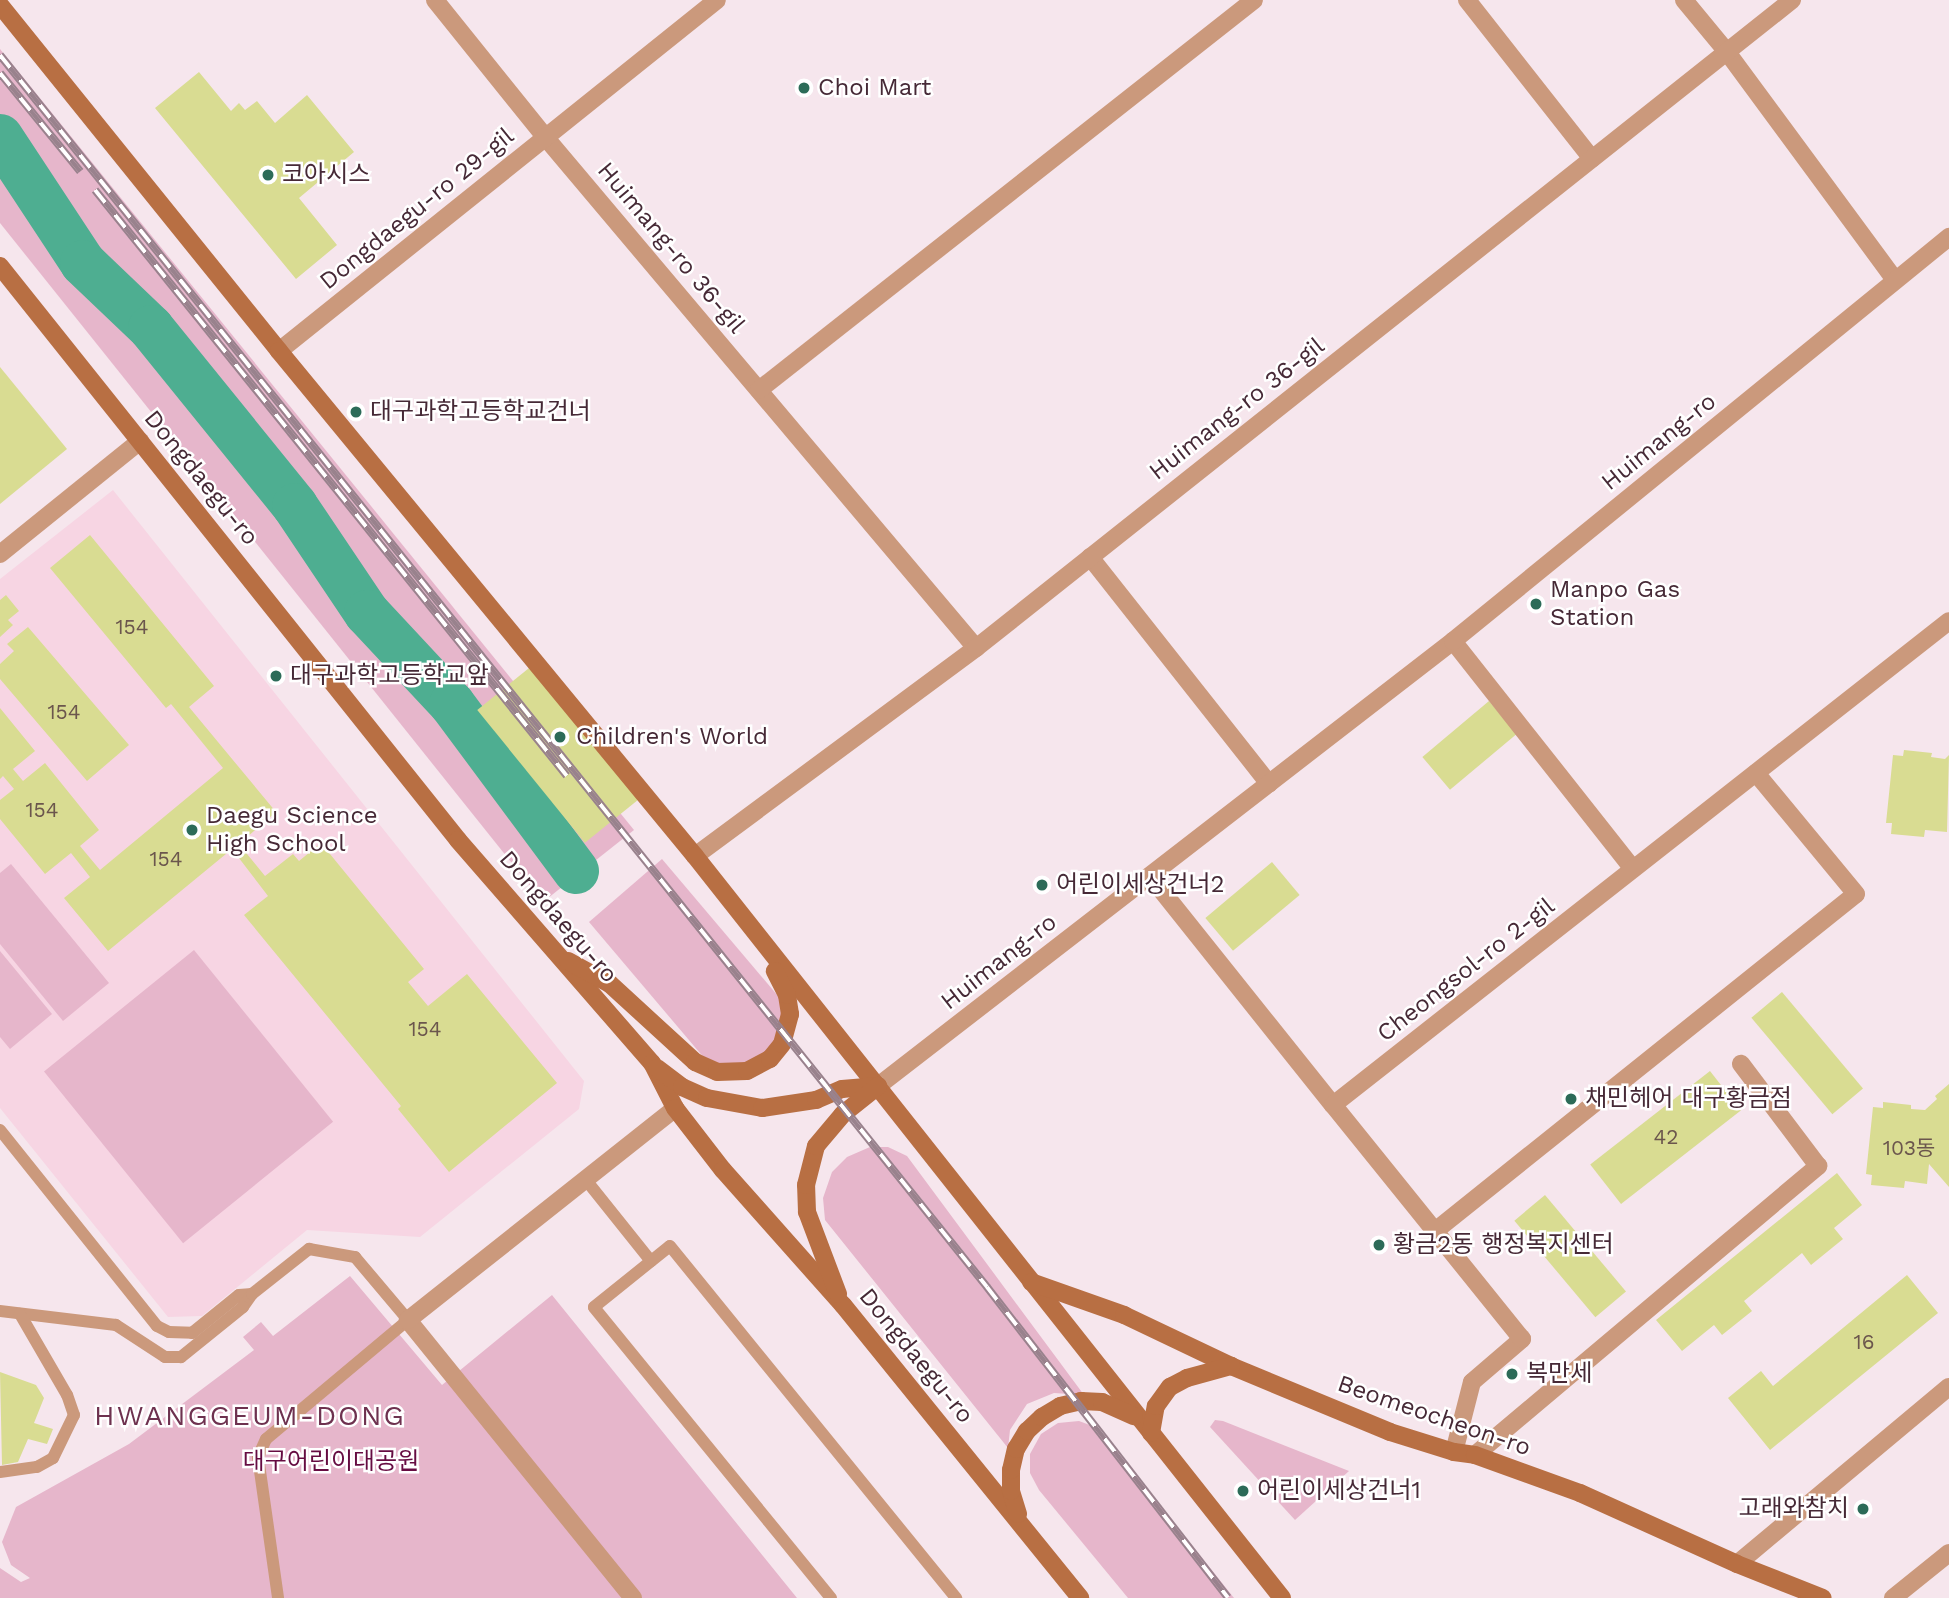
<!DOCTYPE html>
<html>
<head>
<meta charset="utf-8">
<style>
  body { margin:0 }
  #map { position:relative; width:1949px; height:1598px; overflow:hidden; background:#f6e6ed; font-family:"Work Sans","Noto Sans KR",sans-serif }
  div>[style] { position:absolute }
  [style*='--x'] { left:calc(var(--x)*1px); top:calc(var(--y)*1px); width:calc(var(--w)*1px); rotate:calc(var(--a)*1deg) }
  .built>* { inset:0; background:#f7d5e3 }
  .green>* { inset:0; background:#e6b6cb; transform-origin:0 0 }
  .river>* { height:46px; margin:-23px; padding:0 23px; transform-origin:23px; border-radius:23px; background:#4eae91 }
  .building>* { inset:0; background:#d9dc92; transform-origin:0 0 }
  .service>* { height:12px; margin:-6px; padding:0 6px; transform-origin:6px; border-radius:6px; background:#cb997c }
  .minor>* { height:18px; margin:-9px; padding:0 9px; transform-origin:9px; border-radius:9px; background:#cb997c }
  .tertiary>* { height:18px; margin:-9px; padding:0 9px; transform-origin:9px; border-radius:9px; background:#cb997c }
  .secondary>* { height:18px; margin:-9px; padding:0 9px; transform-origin:9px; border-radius:9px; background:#b86f43 }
  .rail>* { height:8px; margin-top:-4px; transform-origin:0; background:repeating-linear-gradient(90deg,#fff 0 16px,#99828d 0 32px); box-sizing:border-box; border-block:2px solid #99828d }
  .dots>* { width:19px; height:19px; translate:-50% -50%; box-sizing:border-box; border:4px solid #fff; border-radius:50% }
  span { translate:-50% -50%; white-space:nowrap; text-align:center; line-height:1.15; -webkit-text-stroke:5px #fff; paint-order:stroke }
  .number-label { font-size:21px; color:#6b564d }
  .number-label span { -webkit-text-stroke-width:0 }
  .poi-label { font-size:24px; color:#462936 }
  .left { translate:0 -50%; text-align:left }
  .right { translate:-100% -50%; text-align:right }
  .street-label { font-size:24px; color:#462936 }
  .park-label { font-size:24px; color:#660c42 }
  .quarter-label { font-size:28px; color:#6e314f; letter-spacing:2px }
</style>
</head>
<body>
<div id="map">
  <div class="built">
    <i style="clip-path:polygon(113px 490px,584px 1081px,579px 1109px,420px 1237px,307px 1230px,202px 1316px,168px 1317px,0 1108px,0 579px)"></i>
  </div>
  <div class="green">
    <i style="clip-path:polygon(0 49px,634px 830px,543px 902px,0 223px)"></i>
    <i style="clip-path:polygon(662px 859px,778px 996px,782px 1009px,779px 1034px,765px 1055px,742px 1066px,717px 1064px,705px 1059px,589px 922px)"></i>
    <i style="clip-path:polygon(11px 864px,109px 983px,63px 1021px,0 944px,0 873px)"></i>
    <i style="left:194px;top:950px;width:221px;height:193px;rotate:51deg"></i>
    <i style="clip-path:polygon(0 951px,52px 1014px,10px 1049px,0 1037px)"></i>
    <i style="clip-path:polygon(870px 1147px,888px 1147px,907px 1156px,1084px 1395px,1054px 1393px,1027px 1404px,1010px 1430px,1008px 1448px,825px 1220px,823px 1198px,832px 1172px,847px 1157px)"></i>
    <i style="clip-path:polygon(350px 1276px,442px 1385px,552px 1295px,797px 1598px,0 1598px,0 1568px,21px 1582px,30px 1578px,11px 1565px,2px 1542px,16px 1507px,129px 1444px,254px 1350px,243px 1337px,261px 1322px,273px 1336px)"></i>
    <i style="clip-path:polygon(1215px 1420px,1223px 1421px,1349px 1471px,1295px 1520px,1210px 1427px)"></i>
    <i style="clip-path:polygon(1079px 1421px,1095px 1427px,1103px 1434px,1234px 1598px,1128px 1598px,1039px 1490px,1030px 1473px,1030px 1454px,1041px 1434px,1058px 1423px)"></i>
  </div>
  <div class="river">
    <i style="--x:0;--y:137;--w:151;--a:56.6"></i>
    <i style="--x:83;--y:263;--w:94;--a:43.7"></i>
    <i style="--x:151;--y:328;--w:229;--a:51"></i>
    <i style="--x:295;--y:506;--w:129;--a:56.1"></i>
    <i style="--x:367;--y:613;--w:125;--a:47"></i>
    <i style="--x:452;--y:704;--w:208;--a:53.4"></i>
  </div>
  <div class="building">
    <i style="clip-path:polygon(199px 72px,231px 111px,239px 103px,245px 110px,257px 101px,275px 123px,307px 95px,354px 152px,299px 198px,337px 245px,296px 279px,155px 108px)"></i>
    <i style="clip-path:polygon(0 367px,67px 449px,0 504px)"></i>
    <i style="clip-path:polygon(90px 535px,214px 686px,189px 707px,276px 812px,239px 844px,265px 876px,293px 854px,299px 861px,321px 843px,424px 969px,408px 982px,428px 1006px,467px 974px,557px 1083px,449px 1172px,398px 1109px,401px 1106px,244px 915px,268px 896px,232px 849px,108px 951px,64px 898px,90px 877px,71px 853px,45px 874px,0 819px,0 800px,14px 789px,3px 776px,0 779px,0 708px,35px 751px,13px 769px,23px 781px,45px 763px,99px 830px,80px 846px,100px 870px,223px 768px,171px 704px,166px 708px,50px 568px)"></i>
    <i style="clip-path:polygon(6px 595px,19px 611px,8px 620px,13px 625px,0 637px,0 600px)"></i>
    <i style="clip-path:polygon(28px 627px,129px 745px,87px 781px,0 679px,0 664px,14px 651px,7px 644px)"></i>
    <i style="left:534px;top:664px;width:171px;height:73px;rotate:51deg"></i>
    <i style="left:1489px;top:701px;width:43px;height:87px;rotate:50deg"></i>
    <i style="clip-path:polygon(1904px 750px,1932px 753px,1931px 757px,1945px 759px,1949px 755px,1947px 832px,1925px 830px,1924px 837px,1891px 834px,1892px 823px,1886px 823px,1893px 755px,1903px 756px)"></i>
    <i style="left:1272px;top:862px;width:43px;height:87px;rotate:50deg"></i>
    <i style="left:1782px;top:992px;width:126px;height:40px;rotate:50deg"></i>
    <i style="left:1710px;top:1071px;width:50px;height:152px;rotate:52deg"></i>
    <i style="clip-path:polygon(1949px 1084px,1949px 1187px,1929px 1164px,1927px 1184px,1905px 1181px,1904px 1188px,1871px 1185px,1872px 1175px,1866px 1174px,1873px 1107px,1883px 1108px,1883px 1102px,1911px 1105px,1911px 1109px,1925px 1110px,1937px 1099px,1935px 1096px)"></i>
    <i style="clip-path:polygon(1837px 1173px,1862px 1205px,1834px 1228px,1843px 1239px,1811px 1265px,1802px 1253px,1744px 1301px,1752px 1311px,1722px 1335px,1714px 1325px,1682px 1351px,1656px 1320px)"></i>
    <i style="left:1545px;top:1195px;width:126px;height:40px;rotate:50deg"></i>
    <i style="clip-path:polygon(1907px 1275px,1938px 1313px,1770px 1450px,1728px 1398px,1761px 1371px,1773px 1386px)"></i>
    <i style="clip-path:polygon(0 1372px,36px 1385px,44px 1398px,34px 1423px,53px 1429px,47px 1444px,28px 1439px,18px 1462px,2px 1465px)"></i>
  </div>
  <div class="service">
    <i style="--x:0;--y:1130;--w:251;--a:51.3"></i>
    <i style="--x:157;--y:1326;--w:13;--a:27"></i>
    <i style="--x:169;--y:1332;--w:23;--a:2"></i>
    <i style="--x:192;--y:1333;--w:60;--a:-39"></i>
    <i style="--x:239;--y:1295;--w:13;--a:-4"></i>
    <i style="--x:252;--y:1294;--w:16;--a:125"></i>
    <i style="--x:243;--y:1307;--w:80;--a:141.1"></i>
    <i style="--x:181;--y:1357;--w:16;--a:180"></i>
    <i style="--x:165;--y:1357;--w:59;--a:-146.9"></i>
    <i style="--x:116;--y:1325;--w:117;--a:-173.1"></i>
    <i style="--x:586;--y:1180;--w:104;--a:51.3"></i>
    <i style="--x:252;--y:1294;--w:73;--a:-38.3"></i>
    <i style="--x:309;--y:1249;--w:47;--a:9.9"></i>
    <i style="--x:355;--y:1257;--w:82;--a:49.9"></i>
    <i style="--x:408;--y:1320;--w:185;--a:140"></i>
    <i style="--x:266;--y:1439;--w:20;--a:114"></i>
    <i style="--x:258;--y:1457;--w:142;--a:81.9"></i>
    <i style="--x:0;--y:1472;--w:37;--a:-8"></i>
    <i style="--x:37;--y:1467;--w:18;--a:-29"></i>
    <i style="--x:53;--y:1458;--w:48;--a:-64"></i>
    <i style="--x:74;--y:1415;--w:21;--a:-109"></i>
    <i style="--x:67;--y:1395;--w:94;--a:-120.1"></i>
    <i style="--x:831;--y:1598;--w:375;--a:-129.2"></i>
    <i style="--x:594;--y:1307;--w:97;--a:-38.8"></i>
    <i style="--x:670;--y:1246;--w:454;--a:50.9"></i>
  </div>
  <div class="minor">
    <i style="--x:435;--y:0;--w:177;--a:51.2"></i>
    <i style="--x:546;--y:138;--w:667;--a:49.86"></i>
    <i style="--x:1467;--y:0;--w:202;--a:51.8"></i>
    <i style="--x:1684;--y:0;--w:67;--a:50.4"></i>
    <i style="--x:1727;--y:52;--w:283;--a:53.6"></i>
    <i style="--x:759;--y:390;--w:630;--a:-38.23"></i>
    <i style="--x:0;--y:554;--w:180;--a:-38.9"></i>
    <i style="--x:1090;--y:557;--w:289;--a:51.7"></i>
    <i style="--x:1453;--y:641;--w:290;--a:51.7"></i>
    <i style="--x:695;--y:856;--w:350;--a:-36.5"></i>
    <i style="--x:976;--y:648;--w:1042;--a:-38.45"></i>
    <i style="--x:1150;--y:876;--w:293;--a:51.4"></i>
    <i style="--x:1435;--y:1231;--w:539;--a:-38.68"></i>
    <i style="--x:1856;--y:894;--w:157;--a:-129.6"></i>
    <i style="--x:1454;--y:1452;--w:72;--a:-75.6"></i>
    <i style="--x:1472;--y:1382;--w:66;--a:-40.7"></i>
    <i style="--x:1522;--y:1339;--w:301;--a:-128.9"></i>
    <i style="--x:1333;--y:1105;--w:783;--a:-38.16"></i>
    <i style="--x:1475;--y:1455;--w:449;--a:-40.1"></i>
    <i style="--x:1818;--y:1166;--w:128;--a:-127"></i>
    <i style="--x:1737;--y:1564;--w:276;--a:-39.9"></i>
    <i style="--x:633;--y:1598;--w:358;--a:-129"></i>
    <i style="--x:408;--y:1320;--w:341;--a:-38.4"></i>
    <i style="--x:1893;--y:1598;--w:72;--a:-38.8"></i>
  </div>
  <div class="tertiary">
    <i style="--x:279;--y:351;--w:561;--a:-38.71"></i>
    <i style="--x:878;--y:1086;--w:727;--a:-37.74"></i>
    <i style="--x:1453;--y:641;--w:640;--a:-39.16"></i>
  </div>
  <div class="secondary">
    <i style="--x:0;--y:5;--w:444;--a:51.1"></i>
    <i style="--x:279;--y:351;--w:654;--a:50.52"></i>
    <i style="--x:695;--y:856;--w:946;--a:51.65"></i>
    <i style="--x:0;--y:266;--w:734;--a:51.41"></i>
    <i style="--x:458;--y:840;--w:296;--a:49"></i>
    <i style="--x:652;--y:1063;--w:51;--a:62.9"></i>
    <i style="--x:675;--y:1108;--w:78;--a:52.3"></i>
    <i style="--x:723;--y:1170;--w:181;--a:48.4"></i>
    <i style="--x:843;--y:1305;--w:377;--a:51"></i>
    <i style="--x:568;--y:961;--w:48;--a:28.7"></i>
    <i style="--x:610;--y:984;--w:115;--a:42.5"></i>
    <i style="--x:695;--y:1062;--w:24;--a:24"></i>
    <i style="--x:717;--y:1072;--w:30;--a:-2"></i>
    <i style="--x:747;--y:1071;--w:26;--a:-28"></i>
    <i style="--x:770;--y:1059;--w:19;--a:-51"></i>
    <i style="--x:782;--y:1044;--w:31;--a:-75"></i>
    <i style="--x:790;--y:1014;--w:19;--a:-99"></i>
    <i style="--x:787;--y:995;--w:27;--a:-117"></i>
    <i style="--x:657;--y:1068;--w:31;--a:37"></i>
    <i style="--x:682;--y:1087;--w:27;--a:24"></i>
    <i style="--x:707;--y:1098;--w:56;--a:10.3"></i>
    <i style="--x:762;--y:1108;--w:55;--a:-8.4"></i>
    <i style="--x:816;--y:1100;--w:28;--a:-23"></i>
    <i style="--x:842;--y:1089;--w:36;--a:-5"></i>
    <i style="--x:1031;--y:1282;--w:99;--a:19.5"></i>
    <i style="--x:1124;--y:1315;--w:119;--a:25.5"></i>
    <i style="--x:1231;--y:1366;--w:172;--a:22.5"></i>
    <i style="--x:1390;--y:1432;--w:67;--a:17.4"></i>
    <i style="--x:1454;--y:1452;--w:21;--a:8"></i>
    <i style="--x:1475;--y:1455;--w:112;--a:19.9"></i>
    <i style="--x:1580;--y:1493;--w:172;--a:24.3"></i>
    <i style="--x:1737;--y:1564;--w:92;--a:21.6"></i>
    <i style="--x:838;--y:1294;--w:88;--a:-110.7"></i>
    <i style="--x:807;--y:1212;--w:27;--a:-92"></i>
    <i style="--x:806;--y:1185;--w:40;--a:-75.6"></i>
    <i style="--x:816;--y:1146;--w:42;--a:-49.8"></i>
    <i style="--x:843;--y:1114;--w:45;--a:-38.7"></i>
    <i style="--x:1151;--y:1433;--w:27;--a:-80"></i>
    <i style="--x:1156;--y:1406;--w:24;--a:-54"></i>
    <i style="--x:1170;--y:1387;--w:19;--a:-28"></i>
    <i style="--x:1187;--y:1378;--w:46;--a:-15.3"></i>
    <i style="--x:1018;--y:1514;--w:24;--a:-107"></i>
    <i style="--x:1011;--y:1491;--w:21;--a:-90"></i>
    <i style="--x:1011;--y:1470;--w:22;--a:-77"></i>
    <i style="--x:1016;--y:1449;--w:21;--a:-59"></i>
    <i style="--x:1027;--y:1431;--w:21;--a:-43"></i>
    <i style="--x:1042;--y:1417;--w:21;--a:-31"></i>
    <i style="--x:1060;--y:1406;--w:22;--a:-13"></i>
    <i style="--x:1081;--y:1401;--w:21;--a:3"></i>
    <i style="--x:1102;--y:1402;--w:35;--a:24"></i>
  </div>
  <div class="rail">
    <i style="--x:0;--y:55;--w:1579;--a:51.3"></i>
    <i style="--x:987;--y:1287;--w:393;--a:52.2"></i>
    <i style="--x:0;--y:73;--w:127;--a:50.8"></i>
    <i style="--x:95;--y:190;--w:752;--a:51.15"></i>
  </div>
  <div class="dots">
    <i style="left:804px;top:88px;background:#2c6b58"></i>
    <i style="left:268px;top:175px;background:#2c6b58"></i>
    <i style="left:356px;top:412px;background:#2c6b58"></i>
    <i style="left:1536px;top:604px;background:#2c6b58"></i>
    <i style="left:276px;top:676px;background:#2c6b58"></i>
    <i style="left:560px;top:737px;background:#2c6b58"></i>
    <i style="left:192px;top:830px;background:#2c6b58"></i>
    <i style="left:1042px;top:885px;background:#2c6b58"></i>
    <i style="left:1571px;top:1099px;background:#2c6b58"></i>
    <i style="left:1379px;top:1245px;background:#2c6b58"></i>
    <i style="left:1512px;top:1374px;background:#2c6b58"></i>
    <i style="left:1243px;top:1491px;background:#2c6b58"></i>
    <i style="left:1863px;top:1509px;background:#2c6b58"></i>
  </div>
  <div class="number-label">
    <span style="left:132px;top:627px">154</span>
    <span style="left:64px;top:712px">154</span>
    <span style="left:42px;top:810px">154</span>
    <span style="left:166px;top:859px">154</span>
    <span style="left:425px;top:1029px">154</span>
    <span style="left:1666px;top:1137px">42</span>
    <span style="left:1909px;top:1148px">103동</span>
    <span style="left:1864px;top:1342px">16</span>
  </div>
  <div class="poi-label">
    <span class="left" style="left:818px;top:88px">Choi Mart</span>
    <span class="left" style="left:282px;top:175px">코아시스</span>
    <span class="left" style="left:370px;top:412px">대구과학고등학교건너</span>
    <span class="left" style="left:1550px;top:604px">Manpo Gas<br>Station</span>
    <span class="left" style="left:290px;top:676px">대구과학고등학교앞</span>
    <span class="left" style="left:576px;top:737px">Children's World</span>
    <span class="left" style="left:206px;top:830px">Daegu Science<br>High School</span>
    <span class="left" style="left:1056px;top:885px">어린이세상건너2</span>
    <span class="left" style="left:1585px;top:1099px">채민헤어 대구황금점</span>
    <span class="left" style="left:1393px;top:1245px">황금2동 행정복지센터</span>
    <span class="left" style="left:1526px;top:1374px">복만세</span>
    <span class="left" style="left:1257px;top:1491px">어린이세상건너1</span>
    <span class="right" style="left:1849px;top:1509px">고래와참치</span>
  </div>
  <div class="street-label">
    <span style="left:417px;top:209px;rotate:-39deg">Dongdaegu-ro 29-gil</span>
    <span style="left:671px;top:248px;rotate:50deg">Huimang-ro 36-gil</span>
    <span style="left:1237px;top:409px;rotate:-38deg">Huimang-ro 36-gil</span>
    <span style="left:1659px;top:442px;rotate:-39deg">Huimang-ro</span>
    <span style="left:201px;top:478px;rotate:51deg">Dongdaegu-ro</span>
    <span style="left:558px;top:917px;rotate:49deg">Dongdaegu-ro</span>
    <span style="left:999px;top:962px;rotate:-38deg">Huimang-ro</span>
    <span style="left:1466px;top:970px;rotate:-38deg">Cheongsol-ro 2-gil</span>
    <span style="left:916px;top:1356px;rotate:51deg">Dongdaegu-ro</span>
    <span style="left:1434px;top:1416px;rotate:19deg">Beomeocheon-ro</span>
  </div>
  <div class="park-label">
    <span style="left:331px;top:1462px">대구어린이대공원</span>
  </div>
  <div class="quarter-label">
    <span style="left:250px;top:1416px">HWANGGEUM-DONG</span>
  </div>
</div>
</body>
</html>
